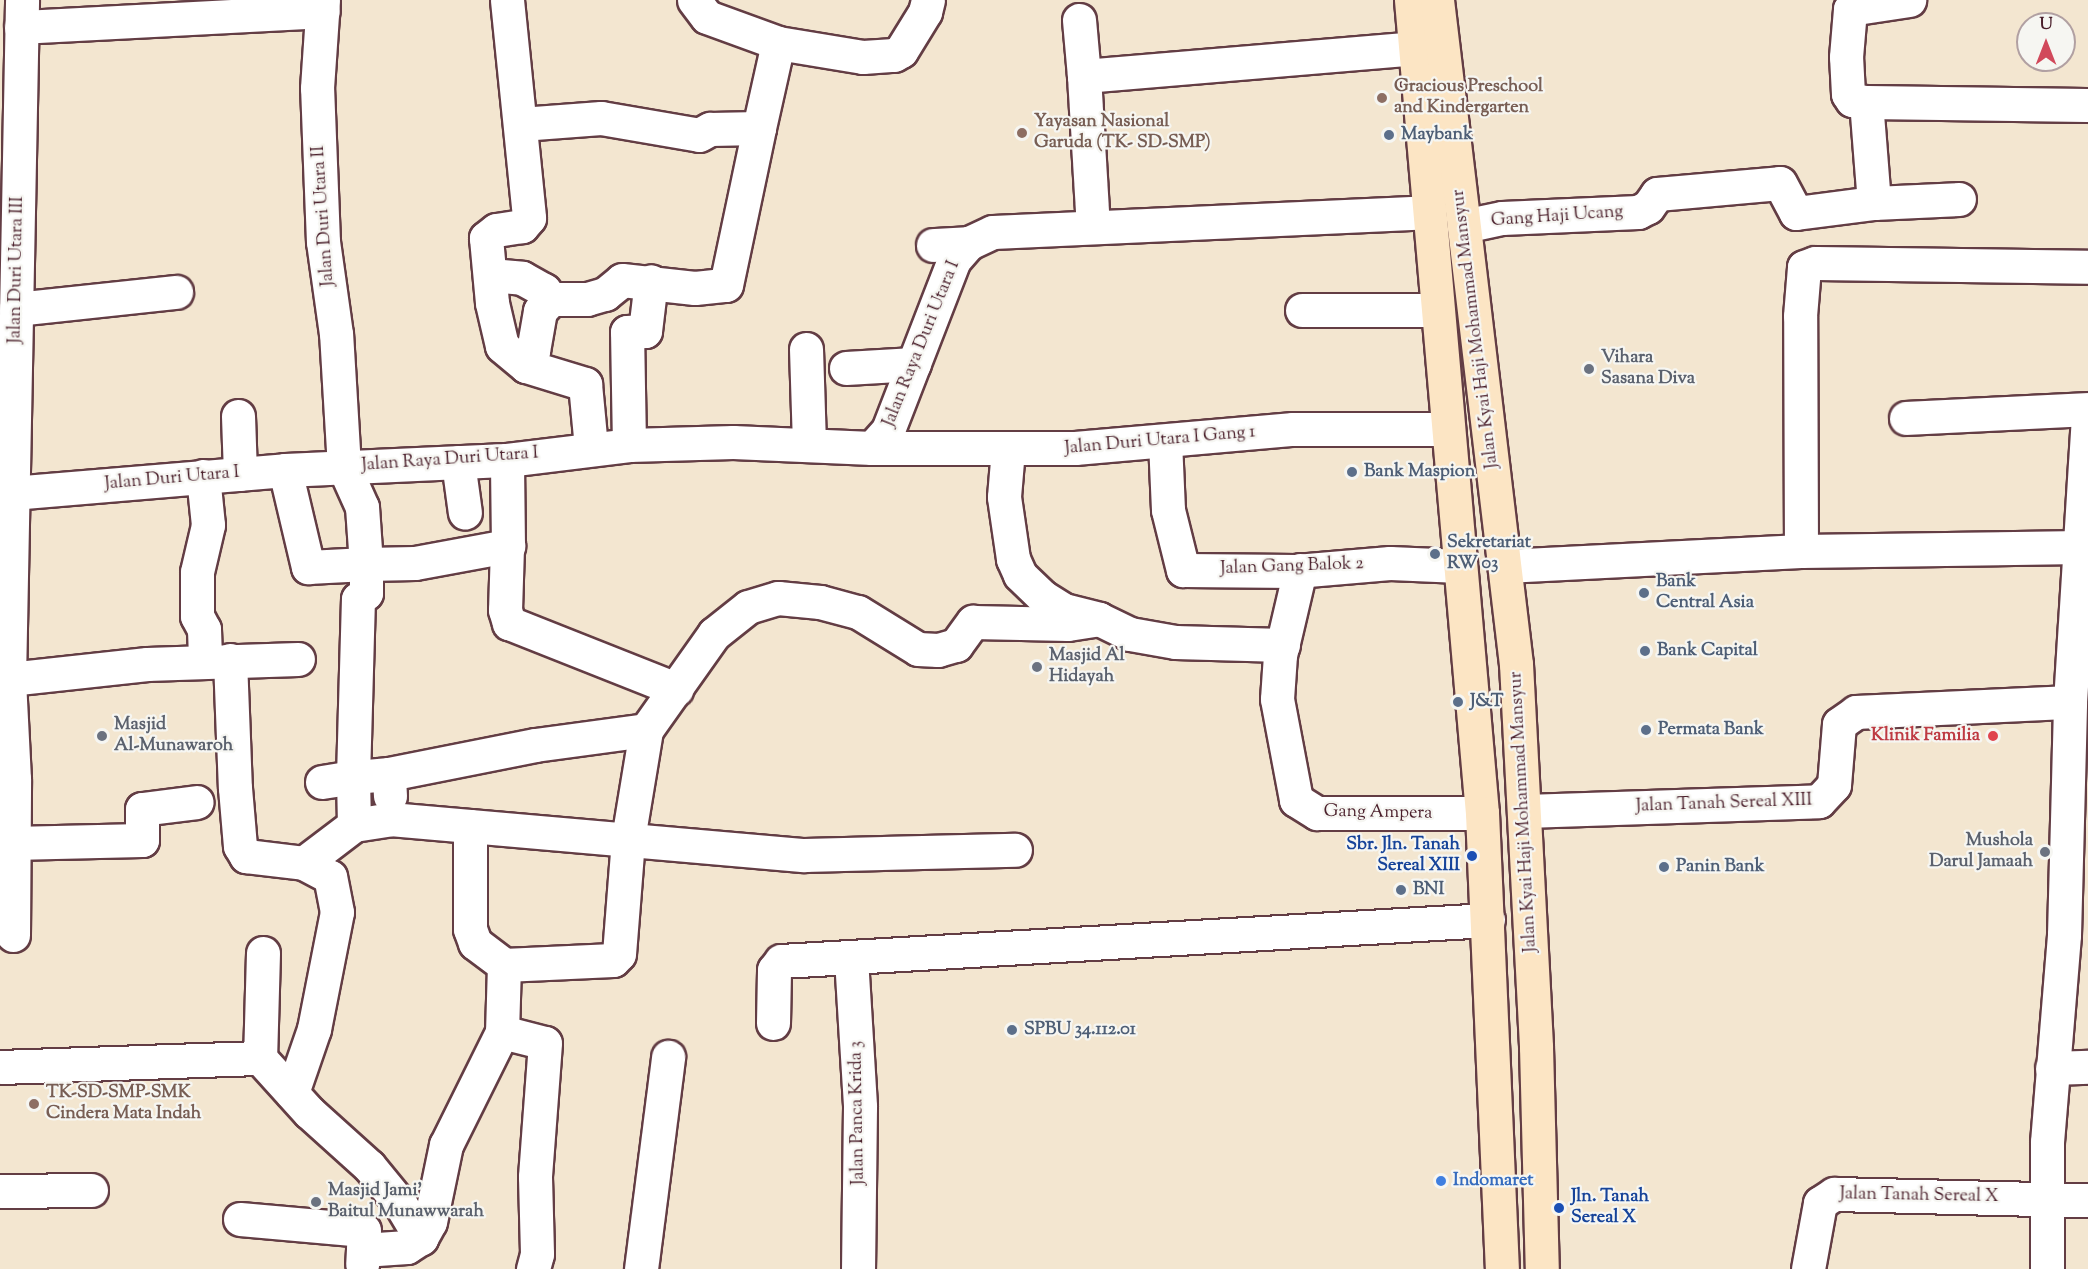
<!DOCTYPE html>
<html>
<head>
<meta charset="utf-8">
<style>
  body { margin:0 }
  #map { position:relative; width:2088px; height:1269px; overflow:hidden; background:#f3e6d0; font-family:"Sorts Mill Goudy",serif }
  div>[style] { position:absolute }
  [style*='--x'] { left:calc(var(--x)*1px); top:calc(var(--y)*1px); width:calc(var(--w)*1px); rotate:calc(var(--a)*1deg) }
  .roads { filter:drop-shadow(2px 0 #633d44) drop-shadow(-2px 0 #633d44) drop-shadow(0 2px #633d44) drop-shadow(0 -2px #633d44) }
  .minor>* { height:33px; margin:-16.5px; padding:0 16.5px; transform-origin:16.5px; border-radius:16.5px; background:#fff }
  .secondary>* { height:33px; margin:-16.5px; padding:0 16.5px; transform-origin:16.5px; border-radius:16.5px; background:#fce5c4 }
  .dots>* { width:16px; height:16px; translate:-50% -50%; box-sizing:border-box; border:3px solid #f6f6f2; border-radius:50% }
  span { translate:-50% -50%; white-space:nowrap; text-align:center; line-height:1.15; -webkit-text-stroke:4.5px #f6f6f2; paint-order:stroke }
  .education-label { font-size:18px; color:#785e54; font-weight:700 }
  .left { translate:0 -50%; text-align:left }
  .service-label { font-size:18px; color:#4e5e75; font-weight:700 }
  .street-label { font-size:18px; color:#4a1f2b }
  .worship-label { font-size:18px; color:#5b616d; font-weight:700 }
  .right { translate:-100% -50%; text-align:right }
  .health-label { font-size:18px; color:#be3a42; font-weight:700 }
  .transit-label { font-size:18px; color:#164399; font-weight:700 }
  .shop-label { font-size:18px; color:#366cbe; font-weight:700 }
  .north { position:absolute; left:2016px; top:12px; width:60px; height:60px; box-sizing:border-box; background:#f6f6f2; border:2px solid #b1a0a2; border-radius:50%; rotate:0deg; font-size:16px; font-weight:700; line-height:24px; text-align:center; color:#4a1f2b }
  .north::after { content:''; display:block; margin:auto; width:21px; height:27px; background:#d1495b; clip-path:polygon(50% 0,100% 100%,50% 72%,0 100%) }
</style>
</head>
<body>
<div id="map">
  <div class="roads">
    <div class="minor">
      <i style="--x:507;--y:0;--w:219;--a:84.2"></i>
      <i style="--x:529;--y:218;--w:11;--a:131"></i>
      <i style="--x:522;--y:226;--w:26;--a:171"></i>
      <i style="--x:496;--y:230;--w:13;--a:141"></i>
      <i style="--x:486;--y:238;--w:65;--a:84.7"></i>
      <i style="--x:492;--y:303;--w:44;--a:76.9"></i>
      <i style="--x:502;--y:346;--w:31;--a:40"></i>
      <i style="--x:526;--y:366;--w:62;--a:17"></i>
      <i style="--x:585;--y:384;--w:64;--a:84.6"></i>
      <i style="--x:694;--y:0;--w:21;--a:53"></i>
      <i style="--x:707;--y:17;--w:76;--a:20.1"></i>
      <i style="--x:778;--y:43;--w:86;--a:9.4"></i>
      <i style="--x:863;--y:57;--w:31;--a:-4"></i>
      <i style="--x:894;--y:55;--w:8;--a:-30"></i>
      <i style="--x:901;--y:51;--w:46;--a:-58.4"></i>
      <i style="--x:925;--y:12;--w:12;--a:-76"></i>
      <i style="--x:1079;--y:20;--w:56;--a:84.9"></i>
      <i style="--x:1084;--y:76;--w:334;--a:-4.8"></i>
      <i style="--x:21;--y:27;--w:302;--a:-3"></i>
      <i style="--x:1084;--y:76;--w:150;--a:86.6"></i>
      <i style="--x:1866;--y:102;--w:14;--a:-172"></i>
      <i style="--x:1852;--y:100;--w:7;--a:-124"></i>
      <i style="--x:1848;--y:94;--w:37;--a:-93"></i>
      <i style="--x:1846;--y:57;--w:48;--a:-85.2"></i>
      <i style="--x:1850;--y:9;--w:60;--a:-8.7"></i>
      <i style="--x:521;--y:124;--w:80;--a:-4.3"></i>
      <i style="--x:601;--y:118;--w:99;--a:9.8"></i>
      <i style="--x:699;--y:135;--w:13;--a:-29"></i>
      <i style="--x:710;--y:129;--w:49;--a:-1.2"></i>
      <i style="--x:759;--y:128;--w:87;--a:-77.4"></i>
      <i style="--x:1874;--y:203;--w:101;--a:-94.5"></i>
      <i style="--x:1866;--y:102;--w:222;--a:0.8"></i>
      <i style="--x:1464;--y:226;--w:39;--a:-12"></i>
      <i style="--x:1502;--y:218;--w:136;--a:-2.5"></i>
      <i style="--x:1638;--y:212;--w:11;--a:-27"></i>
      <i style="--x:1648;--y:207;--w:16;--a:-55"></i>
      <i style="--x:1657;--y:194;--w:123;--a:-5.1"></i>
      <i style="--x:1780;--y:183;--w:34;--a:62"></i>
      <i style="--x:1796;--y:213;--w:79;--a:-7.3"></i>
      <i style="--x:1874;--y:203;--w:85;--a:-2.7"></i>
      <i style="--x:933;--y:245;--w:36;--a:-3"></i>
      <i style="--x:490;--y:275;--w:32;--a:5"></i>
      <i style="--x:522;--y:278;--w:25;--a:29"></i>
      <i style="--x:544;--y:290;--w:11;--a:52"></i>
      <i style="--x:551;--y:299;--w:36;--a:0"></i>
      <i style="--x:587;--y:299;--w:19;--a:-16"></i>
      <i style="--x:605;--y:294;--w:22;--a:-39"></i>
      <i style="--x:622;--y:280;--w:73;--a:6.3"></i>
      <i style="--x:695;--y:288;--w:31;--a:-6"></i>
      <i style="--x:726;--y:285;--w:160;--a:-78.1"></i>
      <i style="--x:16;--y:309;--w:161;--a:-6.1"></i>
      <i style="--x:1302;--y:310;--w:134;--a:0"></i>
      <i style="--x:806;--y:349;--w:96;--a:88.2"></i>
      <i style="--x:526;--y:366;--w:17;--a:-65"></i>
      <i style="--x:533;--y:351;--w:41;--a:-80.1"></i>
      <i style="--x:540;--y:311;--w:16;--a:-47"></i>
      <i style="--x:846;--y:368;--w:68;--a:-3.4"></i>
      <i style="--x:238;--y:416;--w:58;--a:88"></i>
      <i style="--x:1906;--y:418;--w:182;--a:-2.8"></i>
      <i style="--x:1165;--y:441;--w:69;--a:87.5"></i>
      <i style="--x:1168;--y:510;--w:62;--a:76"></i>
      <i style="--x:1183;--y:570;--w:113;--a:0.5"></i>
      <i style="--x:1296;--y:571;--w:94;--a:-4.9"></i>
      <i style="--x:1390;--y:563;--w:70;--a:2.5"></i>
      <i style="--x:629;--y:445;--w:113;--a:-91"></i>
      <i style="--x:627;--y:332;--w:18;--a:-3"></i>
      <i style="--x:645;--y:331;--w:50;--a:-83.2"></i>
      <i style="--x:872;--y:448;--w:203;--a:0"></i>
      <i style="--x:1075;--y:448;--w:219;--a:-5"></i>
      <i style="--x:1293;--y:429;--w:155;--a:0"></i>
      <i style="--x:1008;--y:449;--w:48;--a:94.8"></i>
      <i style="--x:1004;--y:497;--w:63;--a:81.7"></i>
      <i style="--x:1013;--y:559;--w:17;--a:66"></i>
      <i style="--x:1020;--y:575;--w:32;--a:44"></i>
      <i style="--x:1043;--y:597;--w:25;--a:32"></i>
      <i style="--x:1064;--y:610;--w:36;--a:14"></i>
      <i style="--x:1099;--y:619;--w:34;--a:26"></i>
      <i style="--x:1130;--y:634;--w:46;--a:10.1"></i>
      <i style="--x:1175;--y:642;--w:108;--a:1.6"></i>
      <i style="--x:458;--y:462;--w:51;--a:82.2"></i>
      <i style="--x:285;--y:470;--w:100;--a:76.7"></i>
      <i style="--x:308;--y:567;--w:58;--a:-3"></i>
      <i style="--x:366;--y:564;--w:57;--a:-94"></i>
      <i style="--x:362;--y:507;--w:44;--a:-114.2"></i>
      <i style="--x:344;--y:467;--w:133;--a:-93.4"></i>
      <i style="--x:336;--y:334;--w:93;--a:-98"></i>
      <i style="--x:323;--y:242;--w:154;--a:-92.2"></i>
      <i style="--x:317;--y:88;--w:88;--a:-86.1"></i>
      <i style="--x:203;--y:476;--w:49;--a:84.2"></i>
      <i style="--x:208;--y:525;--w:48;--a:103.2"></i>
      <i style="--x:197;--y:572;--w:44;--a:90"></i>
      <i style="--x:197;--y:616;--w:15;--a:62"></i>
      <i style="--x:204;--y:629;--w:32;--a:88"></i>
      <i style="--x:0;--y:494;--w:286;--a:-4.8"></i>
      <i style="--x:285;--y:470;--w:222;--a:-2.6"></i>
      <i style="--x:507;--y:460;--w:123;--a:-7"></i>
      <i style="--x:629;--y:445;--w:104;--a:-1.7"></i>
      <i style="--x:733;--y:442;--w:139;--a:2.5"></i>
      <i style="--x:872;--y:448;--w:24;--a:-48"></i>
      <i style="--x:888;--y:430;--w:182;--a:-68.8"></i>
      <i style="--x:954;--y:260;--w:23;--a:-49"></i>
      <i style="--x:969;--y:243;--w:26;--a:-25"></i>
      <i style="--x:993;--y:232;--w:435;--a:-2.6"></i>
      <i style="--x:507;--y:547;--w:63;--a:91.8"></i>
      <i style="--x:505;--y:610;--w:14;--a:73"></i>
      <i style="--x:509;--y:623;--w:180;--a:21.6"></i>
      <i style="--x:1801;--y:551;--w:235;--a:-90.2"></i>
      <i style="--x:1800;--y:316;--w:49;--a:-85.3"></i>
      <i style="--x:1804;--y:267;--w:12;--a:-20"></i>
      <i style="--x:1815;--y:263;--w:273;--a:0.8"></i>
      <i style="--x:1505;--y:566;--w:296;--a:-2.9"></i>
      <i style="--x:1801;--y:551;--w:280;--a:-0.8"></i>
      <i style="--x:1300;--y:570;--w:87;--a:103.2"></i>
      <i style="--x:1280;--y:655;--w:44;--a:93.9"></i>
      <i style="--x:1277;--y:699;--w:103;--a:79.3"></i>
      <i style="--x:1296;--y:800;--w:25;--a:32"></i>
      <i style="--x:1317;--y:813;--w:165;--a:0"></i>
      <i style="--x:230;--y:660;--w:128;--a:87.8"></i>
      <i style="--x:235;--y:788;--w:58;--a:85.1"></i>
      <i style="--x:240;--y:846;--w:12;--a:59"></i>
      <i style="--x:246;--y:856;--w:58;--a:6.9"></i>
      <i style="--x:304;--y:863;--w:63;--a:-37.2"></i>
      <i style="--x:354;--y:825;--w:36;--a:-9"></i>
      <i style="--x:390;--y:819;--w:416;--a:5"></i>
      <i style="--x:804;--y:855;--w:211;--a:-1.4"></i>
      <i style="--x:0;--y:680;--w:148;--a:-6.2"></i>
      <i style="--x:147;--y:664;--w:151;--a:-1.9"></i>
      <i style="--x:389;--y:774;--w:149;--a:-11.2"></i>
      <i style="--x:535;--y:745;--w:112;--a:-7.7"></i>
      <i style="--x:646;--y:730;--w:118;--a:-54.7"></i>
      <i style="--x:714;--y:634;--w:43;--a:-38.5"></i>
      <i style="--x:748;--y:607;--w:31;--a:-17"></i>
      <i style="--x:778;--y:598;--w:42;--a:5.4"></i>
      <i style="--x:820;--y:602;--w:39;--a:15"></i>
      <i style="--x:858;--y:612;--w:70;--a:31.7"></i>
      <i style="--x:918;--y:649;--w:20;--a:3"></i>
      <i style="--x:938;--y:650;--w:19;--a:-16"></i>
      <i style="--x:956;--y:645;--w:29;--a:-54"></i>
      <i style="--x:973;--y:622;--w:95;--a:1.2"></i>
      <i style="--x:1068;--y:624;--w:31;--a:-9"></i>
      <i style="--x:322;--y:782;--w:31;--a:-9"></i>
      <i style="--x:353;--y:777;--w:48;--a:88.8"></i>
      <i style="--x:390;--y:796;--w:22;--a:-93"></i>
      <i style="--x:389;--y:774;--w:36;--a:175"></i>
      <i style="--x:353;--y:777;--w:178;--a:-88.4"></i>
      <i style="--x:358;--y:599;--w:10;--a:-37"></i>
      <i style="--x:366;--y:593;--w:29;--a:-90"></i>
      <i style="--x:366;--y:564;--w:49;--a:-1.2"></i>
      <i style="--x:415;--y:563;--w:95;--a:-10.4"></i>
      <i style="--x:508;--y:546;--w:86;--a:-90.7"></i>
      <i style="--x:1525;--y:811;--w:294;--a:-1.9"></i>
      <i style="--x:1819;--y:801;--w:22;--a:-47"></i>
      <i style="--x:1834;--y:785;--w:61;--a:-85.3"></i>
      <i style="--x:1839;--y:724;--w:21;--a:-35"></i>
      <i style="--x:1856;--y:712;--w:214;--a:-2.7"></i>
      <i style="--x:470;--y:826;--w:103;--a:90"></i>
      <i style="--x:470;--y:929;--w:15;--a:70"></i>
      <i style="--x:475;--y:943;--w:36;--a:37"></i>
      <i style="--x:504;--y:965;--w:109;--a:-2.6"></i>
      <i style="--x:613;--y:960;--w:8;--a:-45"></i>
      <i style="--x:619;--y:954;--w:115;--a:-85.5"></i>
      <i style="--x:628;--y:839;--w:110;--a:-80.6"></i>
      <i style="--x:12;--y:843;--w:130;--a:-1.3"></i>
      <i style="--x:142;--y:840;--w:31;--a:-90"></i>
      <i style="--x:142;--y:809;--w:55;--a:-7.3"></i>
      <i style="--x:13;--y:935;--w:156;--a:-89.6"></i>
      <i style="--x:14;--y:779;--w:99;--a:-92.9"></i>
      <i style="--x:9;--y:680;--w:680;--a:-88.9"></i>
      <i style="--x:263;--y:953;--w:105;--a:91.6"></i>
      <i style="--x:260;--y:1058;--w:73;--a:47.8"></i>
      <i style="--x:309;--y:1112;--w:81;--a:42"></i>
      <i style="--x:369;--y:1166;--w:50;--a:50.6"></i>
      <i style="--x:401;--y:1205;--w:39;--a:59"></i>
      <i style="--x:851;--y:958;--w:149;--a:86.5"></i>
      <i style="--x:860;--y:1107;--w:162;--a:90.7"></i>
      <i style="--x:504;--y:965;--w:67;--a:91.7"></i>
      <i style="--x:502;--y:1032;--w:44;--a:14.3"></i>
      <i style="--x:545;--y:1043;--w:134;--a:94.3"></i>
      <i style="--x:535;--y:1177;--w:77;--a:88.5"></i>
      <i style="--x:537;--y:1254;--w:16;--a:105"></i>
      <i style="--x:773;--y:1023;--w:53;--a:-88.9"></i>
      <i style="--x:774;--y:970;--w:11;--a:-52"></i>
      <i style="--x:781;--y:961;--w:708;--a:-3.32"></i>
      <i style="--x:0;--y:1067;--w:260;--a:-2"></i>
      <i style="--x:2052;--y:1068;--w:36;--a:-2"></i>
      <i style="--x:292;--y:1093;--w:68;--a:-71"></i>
      <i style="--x:314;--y:1029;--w:119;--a:-78.9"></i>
      <i style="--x:337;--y:912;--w:36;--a:-101"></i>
      <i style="--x:330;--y:877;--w:30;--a:-152"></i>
      <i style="--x:0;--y:1191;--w:91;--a:-0.6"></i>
      <i style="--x:240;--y:1219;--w:124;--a:5.1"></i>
      <i style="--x:364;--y:1230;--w:34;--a:93"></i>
      <i style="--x:363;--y:1250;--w:44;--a:-3.9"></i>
      <i style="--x:407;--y:1247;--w:17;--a:-33"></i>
      <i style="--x:421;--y:1238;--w:18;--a:-61"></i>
      <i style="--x:430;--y:1222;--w:79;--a:-78.3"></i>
      <i style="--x:446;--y:1145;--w:126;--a:-63.6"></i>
      <i style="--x:641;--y:1269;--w:214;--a:-82.7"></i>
      <i style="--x:1808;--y:1269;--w:67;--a:-79.7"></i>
      <i style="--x:1820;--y:1203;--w:17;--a:-33"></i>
      <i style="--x:1834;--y:1194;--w:254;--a:1.4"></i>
      <i style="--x:2047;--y:1269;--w:127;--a:-90"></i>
      <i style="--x:2047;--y:1142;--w:208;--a:-85.3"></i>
      <i style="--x:2064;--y:935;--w:233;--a:-88.5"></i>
      <i style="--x:2070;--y:702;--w:287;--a:-86.4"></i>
    </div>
    <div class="secondary">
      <i style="--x:1411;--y:0;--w:816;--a:85.01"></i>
      <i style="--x:1482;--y:813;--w:456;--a:87.5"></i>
      <i style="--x:1437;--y:0;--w:669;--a:83.22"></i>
      <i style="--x:1516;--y:664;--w:384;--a:87"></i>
      <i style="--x:1536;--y:1047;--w:222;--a:88.5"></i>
    </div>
  </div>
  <div class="dots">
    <i style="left:1382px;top:98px;background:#8d6e63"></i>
    <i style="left:1022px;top:133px;background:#8d6e63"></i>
    <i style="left:1389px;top:135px;background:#5c6f8a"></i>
    <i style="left:1589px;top:369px;background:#6b7280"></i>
    <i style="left:1352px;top:472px;background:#5c6f8a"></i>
    <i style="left:1435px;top:554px;background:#5c6f8a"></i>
    <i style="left:1644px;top:593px;background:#5c6f8a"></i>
    <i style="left:1645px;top:651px;background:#5c6f8a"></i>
    <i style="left:1037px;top:667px;background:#6b7280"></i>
    <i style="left:1458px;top:702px;background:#5c6f8a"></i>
    <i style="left:1646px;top:730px;background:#5c6f8a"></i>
    <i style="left:102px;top:736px;background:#6b7280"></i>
    <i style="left:1993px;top:736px;background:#e0444e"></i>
    <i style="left:2045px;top:852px;background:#6b7280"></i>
    <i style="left:1472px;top:856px;background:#1a4fb4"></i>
    <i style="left:1664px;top:867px;background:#5c6f8a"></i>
    <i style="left:1401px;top:890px;background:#5c6f8a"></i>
    <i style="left:1012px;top:1030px;background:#5c6f8a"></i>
    <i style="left:34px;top:1104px;background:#8d6e63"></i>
    <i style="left:1441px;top:1181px;background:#3f7fe0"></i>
    <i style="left:316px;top:1202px;background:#6b7280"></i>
    <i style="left:1559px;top:1208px;background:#1a4fb4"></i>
  </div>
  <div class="education-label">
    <span class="left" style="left:1394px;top:98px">Gracious Preschool<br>and Kindergarten</span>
    <span class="left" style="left:1034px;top:133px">Yayasan Nasional<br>Garuda (TK- SD-SMP)</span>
    <span class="left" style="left:46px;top:1104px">TK-SD-SMP-SMK<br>Cindera Mata Indah</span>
  </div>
  <div class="service-label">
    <span class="left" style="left:1401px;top:135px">Maybank</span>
    <span class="left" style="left:1364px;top:472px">Bank Maspion</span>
    <span class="left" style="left:1447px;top:554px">Sekretariat<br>RW 03</span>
    <span class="left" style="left:1656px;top:593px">Bank<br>Central Asia</span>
    <span class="left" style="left:1657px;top:651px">Bank Capital</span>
    <span class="left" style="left:1470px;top:702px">J&amp;T</span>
    <span class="left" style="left:1658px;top:730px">Permata Bank</span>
    <span class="left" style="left:1676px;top:867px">Panin Bank</span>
    <span class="left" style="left:1413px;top:890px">BNI</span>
    <span class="left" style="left:1024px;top:1030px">SPBU 34.112.01</span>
  </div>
  <div class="street-label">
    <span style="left:324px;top:216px;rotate:-94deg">Jalan Duri Utara II</span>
    <span style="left:1557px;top:217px;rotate:-4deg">Gang Haji Ucang</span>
    <span style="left:17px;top:270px;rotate:-89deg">Jalan Duri Utara III</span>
    <span style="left:1476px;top:329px;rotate:-97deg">Jalan Kyai Haji Mohammad Mansyur</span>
    <span style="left:922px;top:344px;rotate:-68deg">Jalan Raya Duri Utara I</span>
    <span style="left:1160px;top:441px;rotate:-5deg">Jalan Duri Utara I Gang 1</span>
    <span style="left:450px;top:460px;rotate:-4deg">Jalan Raya Duri Utara I</span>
    <span style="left:172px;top:479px;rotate:-5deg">Jalan Duri Utara I</span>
    <span style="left:1292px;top:567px;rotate:-2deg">Jalan Gang Balok 2</span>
    <span style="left:1724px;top:804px;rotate:-2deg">Jalan Tanah Sereal XIII</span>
    <span style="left:1524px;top:812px;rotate:-93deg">Jalan Kyai Haji Mohammad Mansyur</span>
    <span style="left:1378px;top:813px;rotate:1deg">Gang Ampera</span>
    <span style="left:858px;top:1113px;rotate:-91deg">Jalan Panca Krida 3</span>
    <span style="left:1919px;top:1196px;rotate:1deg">Jalan Tanah Sereal X</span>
  </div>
  <div class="worship-label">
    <span class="left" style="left:1601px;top:369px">Vihara<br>Sasana Diva</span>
    <span class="left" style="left:1049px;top:667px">Masjid Al<br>Hidayah</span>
    <span class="left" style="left:114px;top:736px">Masjid<br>Al-Munawaroh</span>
    <span class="right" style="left:2033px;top:852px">Mushola<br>Darul Jamaah</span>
    <span class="left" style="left:328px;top:1202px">Masjid Jami'<br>Baitul Munawwarah</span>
  </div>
  <div class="health-label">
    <span class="right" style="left:1980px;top:736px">Klinik Familia</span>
  </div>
  <div class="transit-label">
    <span class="right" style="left:1460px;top:856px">Sbr. Jln. Tanah<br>Sereal XIII</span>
    <span class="left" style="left:1571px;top:1208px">Jln. Tanah<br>Sereal X</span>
  </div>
  <div class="shop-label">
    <span class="left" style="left:1453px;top:1181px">Indomaret</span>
  </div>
  <div class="north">U</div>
</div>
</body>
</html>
